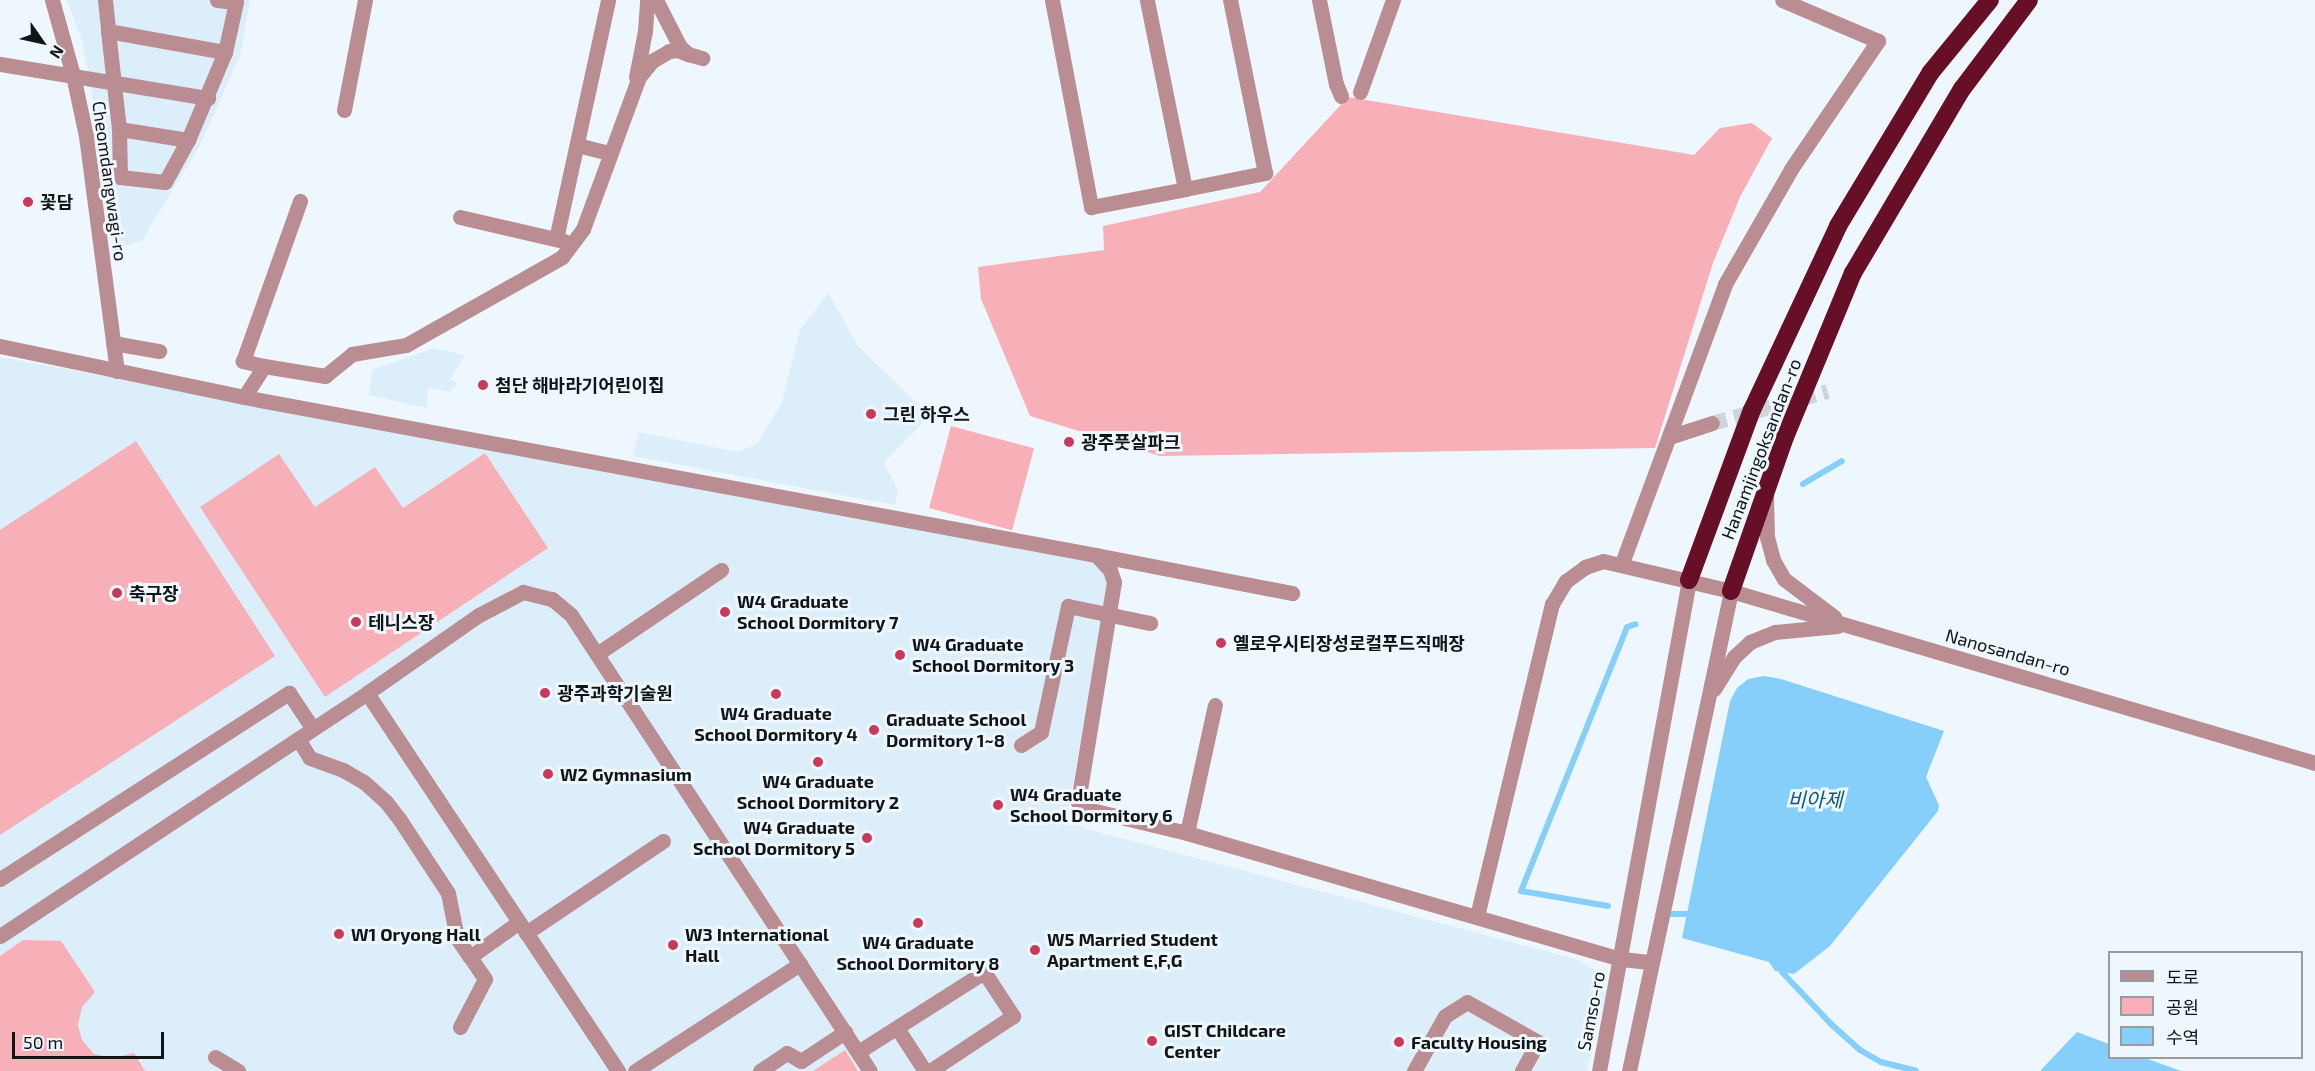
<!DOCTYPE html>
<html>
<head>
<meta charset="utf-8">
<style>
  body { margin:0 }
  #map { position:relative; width:2315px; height:1071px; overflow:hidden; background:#eef7fd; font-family:"Exo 2","Noto Sans KR",sans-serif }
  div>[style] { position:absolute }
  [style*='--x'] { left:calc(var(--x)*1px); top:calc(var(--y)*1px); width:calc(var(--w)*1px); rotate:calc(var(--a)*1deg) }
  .built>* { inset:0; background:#dbeefa }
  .green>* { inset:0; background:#f7b0b8; transform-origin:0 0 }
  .water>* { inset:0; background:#87cffb }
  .stream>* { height:6px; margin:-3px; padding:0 3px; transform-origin:3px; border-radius:3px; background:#87cffb }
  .minor-tunnel>* { height:15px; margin-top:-7.5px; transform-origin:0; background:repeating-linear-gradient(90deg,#cdd5da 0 15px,transparent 0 23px) }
  .minor>* { height:15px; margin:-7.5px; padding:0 7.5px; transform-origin:7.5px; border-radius:7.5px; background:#b98d92 }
  .highway>* { height:18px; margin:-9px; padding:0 9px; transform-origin:9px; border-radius:9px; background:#660f27 }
  .dots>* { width:16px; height:16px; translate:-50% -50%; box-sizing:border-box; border:3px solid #eef7fd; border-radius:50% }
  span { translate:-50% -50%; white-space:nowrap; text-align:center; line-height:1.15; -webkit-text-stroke:6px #eef7fd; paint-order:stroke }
  .street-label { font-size:18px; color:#111517 }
  .poi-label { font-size:18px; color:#111517; font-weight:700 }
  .left { translate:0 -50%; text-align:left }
  .right { translate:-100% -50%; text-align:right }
  .water-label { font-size:20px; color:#0c587c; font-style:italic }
  .legend { position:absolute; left:2108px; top:951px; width:195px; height:108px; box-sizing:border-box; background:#eef7fd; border:2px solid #969da1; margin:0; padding:8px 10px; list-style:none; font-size:18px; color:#111517 }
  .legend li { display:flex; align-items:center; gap:12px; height:30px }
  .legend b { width:30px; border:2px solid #969da1 }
  .north { position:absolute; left:12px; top:12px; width:60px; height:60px; -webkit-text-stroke:4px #eef7fd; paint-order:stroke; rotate:124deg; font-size:16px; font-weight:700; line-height:24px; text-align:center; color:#111517 }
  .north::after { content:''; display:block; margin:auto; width:21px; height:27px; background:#111517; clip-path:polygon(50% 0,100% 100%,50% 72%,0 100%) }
  .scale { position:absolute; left:12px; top:1032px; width:152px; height:27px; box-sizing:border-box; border:3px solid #111517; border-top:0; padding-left:8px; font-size:18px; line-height:21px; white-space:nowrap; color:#111517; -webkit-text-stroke:4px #eef7fd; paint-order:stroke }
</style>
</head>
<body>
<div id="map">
  <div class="built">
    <i style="clip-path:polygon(67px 0,250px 0,240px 56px,199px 147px,142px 240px,125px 246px,115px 234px,105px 160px,81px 38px)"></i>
    <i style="clip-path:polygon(828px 293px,859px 347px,930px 415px,884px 463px,898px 490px,895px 505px,633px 456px,639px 432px,739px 452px,758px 443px,782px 402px,800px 330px)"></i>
    <i style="clip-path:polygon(433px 348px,465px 355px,450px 379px,457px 383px,450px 392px,428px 388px,427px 408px,369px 395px,372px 370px)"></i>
    <i style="clip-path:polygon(0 357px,1091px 559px,1109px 580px,1069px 806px,1083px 828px,1579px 960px,1592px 968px,1602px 979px,1607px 991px,1587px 1071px,0 1071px)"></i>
  </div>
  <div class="green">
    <i style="clip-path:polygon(1348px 97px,1694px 155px,1720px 128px,1752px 123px,1772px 138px,1740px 197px,1713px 263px,1655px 448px,1160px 456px,1030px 416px,981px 299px,978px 267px,1104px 250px,1103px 226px,1260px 192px)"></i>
    <i style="left:951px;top:426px;width:86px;height:85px;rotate:15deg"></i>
    <i style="clip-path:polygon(136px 441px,275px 656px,0 835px,0 530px)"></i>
    <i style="clip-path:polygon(485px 453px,548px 548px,325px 697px,200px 507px,279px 454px,315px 507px,375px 467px,403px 508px)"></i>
    <i style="clip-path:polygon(23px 940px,61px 941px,95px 992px,82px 1007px,78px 1025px,82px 1040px,94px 1054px,113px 1058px,134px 1053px,145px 1071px,0 1071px,0 956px)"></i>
    <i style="clip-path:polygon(845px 1050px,858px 1071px,813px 1071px)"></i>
  </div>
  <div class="water">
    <i style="clip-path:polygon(1764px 676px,1781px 679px,1944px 731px,1926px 777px,1939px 805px,1938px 811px,1830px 946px,1794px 974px,1775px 971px,1769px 962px,1682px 938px,1730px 701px,1737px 688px,1748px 679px)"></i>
    <i style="clip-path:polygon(2077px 1032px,2109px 1044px,2110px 1058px,2145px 1058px,2181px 1071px,2040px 1071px)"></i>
  </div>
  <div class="stream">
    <i style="--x:1803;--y:484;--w:45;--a:-30.5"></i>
    <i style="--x:1608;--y:906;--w:88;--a:-170.2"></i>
    <i style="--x:1521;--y:891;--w:284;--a:-68.1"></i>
    <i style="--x:1627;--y:627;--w:9;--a:-18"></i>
    <i style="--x:1672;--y:914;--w:16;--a:0"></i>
    <i style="--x:1782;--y:972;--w:71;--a:46.7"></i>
    <i style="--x:1831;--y:1024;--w:39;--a:42"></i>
    <i style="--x:1860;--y:1050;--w:24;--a:30"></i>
    <i style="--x:1881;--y:1062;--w:36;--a:14"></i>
  </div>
  <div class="minor-tunnel">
    <i style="--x:1712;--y:423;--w:120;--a:-15.4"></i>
  </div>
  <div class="minor">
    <i style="--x:52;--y:0;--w:78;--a:74.4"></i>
    <i style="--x:73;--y:75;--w:62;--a:78"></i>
    <i style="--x:86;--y:136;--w:237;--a:82.5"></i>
    <i style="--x:105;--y:0;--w:31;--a:84"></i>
    <i style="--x:217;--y:0;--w:19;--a:6"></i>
    <i style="--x:236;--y:2;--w:51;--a:102.4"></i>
    <i style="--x:225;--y:52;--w:95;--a:112.8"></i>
    <i style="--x:188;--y:140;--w:70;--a:-170.9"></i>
    <i style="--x:119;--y:129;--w:99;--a:-96.4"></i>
    <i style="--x:108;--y:31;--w:119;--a:10.2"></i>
    <i style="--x:656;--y:0;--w:53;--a:62.9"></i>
    <i style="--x:680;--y:47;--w:11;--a:41"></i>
    <i style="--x:688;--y:54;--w:15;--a:16"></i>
    <i style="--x:1052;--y:0;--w:211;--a:79.3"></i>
    <i style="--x:1091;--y:207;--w:96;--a:-10.8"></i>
    <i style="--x:1185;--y:189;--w:193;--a:-101.4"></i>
    <i style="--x:1319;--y:0;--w:86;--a:78.6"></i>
    <i style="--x:1336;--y:84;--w:13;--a:67"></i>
    <i style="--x:0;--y:64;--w:211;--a:9.3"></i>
    <i style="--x:636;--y:77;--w:47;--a:-78.9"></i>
    <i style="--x:645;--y:31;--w:31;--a:-86"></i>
    <i style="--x:1360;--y:92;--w:98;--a:-70.3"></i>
    <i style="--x:344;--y:110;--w:112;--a:-79.2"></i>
    <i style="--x:119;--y:129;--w:48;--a:88.8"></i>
    <i style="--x:120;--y:177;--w:45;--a:6.3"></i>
    <i style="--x:165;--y:182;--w:48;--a:-61.3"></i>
    <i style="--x:577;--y:145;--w:34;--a:14"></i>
    <i style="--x:1185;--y:189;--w:82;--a:-11.3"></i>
    <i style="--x:1265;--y:173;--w:177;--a:-101.4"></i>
    <i style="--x:460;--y:217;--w:107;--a:13"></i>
    <i style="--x:556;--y:239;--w:245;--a:-77.7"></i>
    <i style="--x:113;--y:343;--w:47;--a:9.9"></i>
    <i style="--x:0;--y:346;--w:249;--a:11.8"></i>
    <i style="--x:244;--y:397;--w:867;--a:10.51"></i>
    <i style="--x:1096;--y:555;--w:21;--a:47"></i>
    <i style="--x:1110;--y:570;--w:13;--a:72"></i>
    <i style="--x:1114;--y:582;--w:223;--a:99.3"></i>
    <i style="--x:1078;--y:802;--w:11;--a:38"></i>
    <i style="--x:1087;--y:809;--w:103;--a:13.5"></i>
    <i style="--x:1187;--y:833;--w:452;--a:16.2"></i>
    <i style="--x:1621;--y:959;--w:31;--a:6"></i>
    <i style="--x:264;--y:366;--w:22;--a:-167"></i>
    <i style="--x:243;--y:361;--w:170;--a:-70.4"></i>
    <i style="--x:244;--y:397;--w:37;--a:-57"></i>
    <i style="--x:264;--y:366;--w:62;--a:9.3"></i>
    <i style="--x:325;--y:376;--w:35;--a:-39"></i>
    <i style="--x:352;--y:354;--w:55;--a:-9.5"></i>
    <i style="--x:406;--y:345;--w:179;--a:-29.4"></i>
    <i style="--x:562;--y:257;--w:35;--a:-53"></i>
    <i style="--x:583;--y:229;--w:162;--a:-69.8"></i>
    <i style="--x:639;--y:77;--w:21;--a:-51"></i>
    <i style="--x:652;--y:61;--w:20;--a:-30"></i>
    <i style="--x:669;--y:51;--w:8;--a:-7"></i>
    <i style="--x:677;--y:50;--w:12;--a:20"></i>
    <i style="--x:1669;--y:437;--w:45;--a:-18"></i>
    <i style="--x:1766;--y:496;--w:41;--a:88.6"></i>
    <i style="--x:1767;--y:537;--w:24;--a:75"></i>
    <i style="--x:1773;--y:560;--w:22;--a:60"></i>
    <i style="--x:1784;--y:579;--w:63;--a:37.2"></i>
    <i style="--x:1096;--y:555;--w:200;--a:11"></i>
    <i style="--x:1622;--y:563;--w:297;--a:-69.7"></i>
    <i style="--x:1725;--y:284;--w:133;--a:-60.1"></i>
    <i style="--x:1791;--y:169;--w:155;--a:-55.8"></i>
    <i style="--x:1878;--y:41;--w:104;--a:-156.9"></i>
    <i style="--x:597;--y:654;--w:150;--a:-34.1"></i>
    <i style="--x:1714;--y:689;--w:38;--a:-58"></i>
    <i style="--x:1734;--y:657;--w:22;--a:-43"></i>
    <i style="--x:1750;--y:642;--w:27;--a:-22"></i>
    <i style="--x:1775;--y:632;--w:63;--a:-5.4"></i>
    <i style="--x:367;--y:693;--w:454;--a:56.4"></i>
    <i style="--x:298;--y:739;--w:22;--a:58"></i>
    <i style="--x:310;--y:758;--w:35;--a:20"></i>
    <i style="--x:343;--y:770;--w:24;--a:30"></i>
    <i style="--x:364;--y:782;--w:30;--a:42"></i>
    <i style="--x:386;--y:802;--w:23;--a:52"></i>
    <i style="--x:400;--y:820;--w:87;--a:56.7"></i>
    <i style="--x:448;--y:893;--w:46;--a:78.7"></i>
    <i style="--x:457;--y:938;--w:23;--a:56"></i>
    <i style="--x:470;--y:957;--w:60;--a:-35.5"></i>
    <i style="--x:1021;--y:745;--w:24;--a:-33"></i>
    <i style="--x:1041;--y:732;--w:129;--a:-77.9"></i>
    <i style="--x:1068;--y:606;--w:84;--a:11.7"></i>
    <i style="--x:1187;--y:833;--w:131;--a:-77.7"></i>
    <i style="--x:0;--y:879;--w:344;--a:-32.8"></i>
    <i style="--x:289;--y:693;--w:43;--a:56.3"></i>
    <i style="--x:1477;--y:916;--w:321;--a:-76.5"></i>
    <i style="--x:1552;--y:604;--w:27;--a:-59"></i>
    <i style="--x:1566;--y:581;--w:24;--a:-36"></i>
    <i style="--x:1585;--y:567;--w:19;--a:-18"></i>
    <i style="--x:1603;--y:561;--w:131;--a:13.2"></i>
    <i style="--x:1731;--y:591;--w:609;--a:16.41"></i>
    <i style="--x:526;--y:933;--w:165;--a:-33.9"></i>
    <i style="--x:0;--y:936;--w:440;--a:-33.5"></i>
    <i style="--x:367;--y:693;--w:136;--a:-34.9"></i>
    <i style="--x:479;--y:615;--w:50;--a:-27.6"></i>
    <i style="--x:523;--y:592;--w:30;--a:14"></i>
    <i style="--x:552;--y:599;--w:25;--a:40"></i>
    <i style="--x:571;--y:615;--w:545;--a:56.75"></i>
    <i style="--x:460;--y:1027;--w:54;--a:-62.5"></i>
    <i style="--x:485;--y:979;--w:27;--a:-124"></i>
    <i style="--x:897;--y:1028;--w:51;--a:56.9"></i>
    <i style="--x:858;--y:1052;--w:149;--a:-32.4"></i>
    <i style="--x:984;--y:972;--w:53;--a:56.6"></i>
    <i style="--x:1013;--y:1016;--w:100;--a:146.5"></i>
    <i style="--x:215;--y:1057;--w:27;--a:31"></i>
    <i style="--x:635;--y:1071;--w:197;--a:-33"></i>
    <i style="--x:760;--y:1071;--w:32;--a:-34"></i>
    <i style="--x:787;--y:1053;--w:16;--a:30"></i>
    <i style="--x:801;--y:1061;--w:53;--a:-33.4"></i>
    <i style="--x:1414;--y:1071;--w:63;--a:-60.6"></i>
    <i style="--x:1445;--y:1016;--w:26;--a:-32"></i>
    <i style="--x:1467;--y:1002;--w:81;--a:29.4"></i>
    <i style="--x:1538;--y:1042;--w:33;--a:119"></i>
    <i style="--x:1599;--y:1071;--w:499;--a:-79.6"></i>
    <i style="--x:1629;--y:1071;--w:491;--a:-78"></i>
  </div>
  <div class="highway">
    <i style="--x:1689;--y:580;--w:181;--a:-69.7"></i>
    <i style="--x:1752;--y:410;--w:203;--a:-64.9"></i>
    <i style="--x:1838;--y:226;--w:180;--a:-58.9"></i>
    <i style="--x:1931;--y:72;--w:93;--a:-50.7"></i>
    <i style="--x:1731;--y:591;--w:163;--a:-70.7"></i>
    <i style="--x:1785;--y:437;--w:178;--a:-67.5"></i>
    <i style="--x:1853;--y:273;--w:214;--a:-59.4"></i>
    <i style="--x:1962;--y:89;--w:111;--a:-53"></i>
  </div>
  <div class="dots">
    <i style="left:28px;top:202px;background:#c9395b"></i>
    <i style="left:483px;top:385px;background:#c9395b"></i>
    <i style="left:871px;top:414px;background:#c9395b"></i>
    <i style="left:1069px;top:442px;background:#c9395b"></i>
    <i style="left:117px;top:593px;background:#c9395b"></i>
    <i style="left:725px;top:612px;background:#c9395b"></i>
    <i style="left:356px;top:622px;background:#c9395b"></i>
    <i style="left:1221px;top:643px;background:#c9395b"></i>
    <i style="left:900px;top:655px;background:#c9395b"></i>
    <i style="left:545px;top:693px;background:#c9395b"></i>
    <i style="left:776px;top:694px;background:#c9395b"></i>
    <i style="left:874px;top:730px;background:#c9395b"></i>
    <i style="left:818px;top:762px;background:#c9395b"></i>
    <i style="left:548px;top:774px;background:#c9395b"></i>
    <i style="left:998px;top:805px;background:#c9395b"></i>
    <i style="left:867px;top:838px;background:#c9395b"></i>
    <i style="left:918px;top:923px;background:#c9395b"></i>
    <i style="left:339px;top:934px;background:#c9395b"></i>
    <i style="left:673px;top:945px;background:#c9395b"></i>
    <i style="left:1035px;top:950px;background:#c9395b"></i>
    <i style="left:1152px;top:1041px;background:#c9395b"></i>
    <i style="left:1399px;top:1042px;background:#c9395b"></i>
  </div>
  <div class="street-label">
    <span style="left:110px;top:181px;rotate:82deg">Cheomdangwagi-ro</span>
    <span style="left:1761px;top:449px;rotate:-69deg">Hanamjingoksandan-ro</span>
    <span style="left:2008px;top:652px;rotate:16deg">Nanosandan-ro</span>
    <span style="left:1591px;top:1011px;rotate:-79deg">Samso-ro</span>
  </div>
  <div class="poi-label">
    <span class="left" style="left:40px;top:202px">꽃담</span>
    <span class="left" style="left:495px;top:385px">첨단 해바라기어린이집</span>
    <span class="left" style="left:883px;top:414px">그린 하우스</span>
    <span class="left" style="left:1081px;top:442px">광주풋살파크</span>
    <span class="left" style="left:129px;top:593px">축구장</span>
    <span class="left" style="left:737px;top:612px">W4 Graduate<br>School Dormitory 7</span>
    <span class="left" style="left:368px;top:622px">테니스장</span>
    <span class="left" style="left:1233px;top:643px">옐로우시티장성로컬푸드직매장</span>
    <span class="left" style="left:912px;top:655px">W4 Graduate<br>School Dormitory 3</span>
    <span class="left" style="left:557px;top:693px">광주과학기술원</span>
    <span style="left:776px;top:724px">W4 Graduate<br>School Dormitory 4</span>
    <span class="left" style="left:886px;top:730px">Graduate School<br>Dormitory 1~8</span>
    <span class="left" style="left:560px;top:774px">W2 Gymnasium</span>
    <span style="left:818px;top:792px">W4 Graduate<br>School Dormitory 2</span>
    <span class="left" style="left:1010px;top:805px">W4 Graduate<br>School Dormitory 6</span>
    <span class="right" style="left:855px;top:838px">W4 Graduate<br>School Dormitory 5</span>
    <span class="left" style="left:351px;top:934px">W1 Oryong Hall</span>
    <span class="left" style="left:685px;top:945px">W3 International<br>Hall</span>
    <span class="left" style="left:1047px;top:950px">W5 Married Student<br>Apartment E,F,G</span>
    <span style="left:918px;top:953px">W4 Graduate<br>School Dormitory 8</span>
    <span class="left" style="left:1164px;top:1041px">GIST Childcare<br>Center</span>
    <span class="left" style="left:1411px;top:1042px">Faculty Housing</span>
  </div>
  <div class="water-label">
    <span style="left:1815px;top:799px">비아제</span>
  </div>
  <ul class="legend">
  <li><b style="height:8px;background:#b98d92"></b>도로</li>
  <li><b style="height:16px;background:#f7b0b8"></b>공원</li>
  <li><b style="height:16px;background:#87cffb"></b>수역</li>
  </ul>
  <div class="north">N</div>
  <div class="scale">50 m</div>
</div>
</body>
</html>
